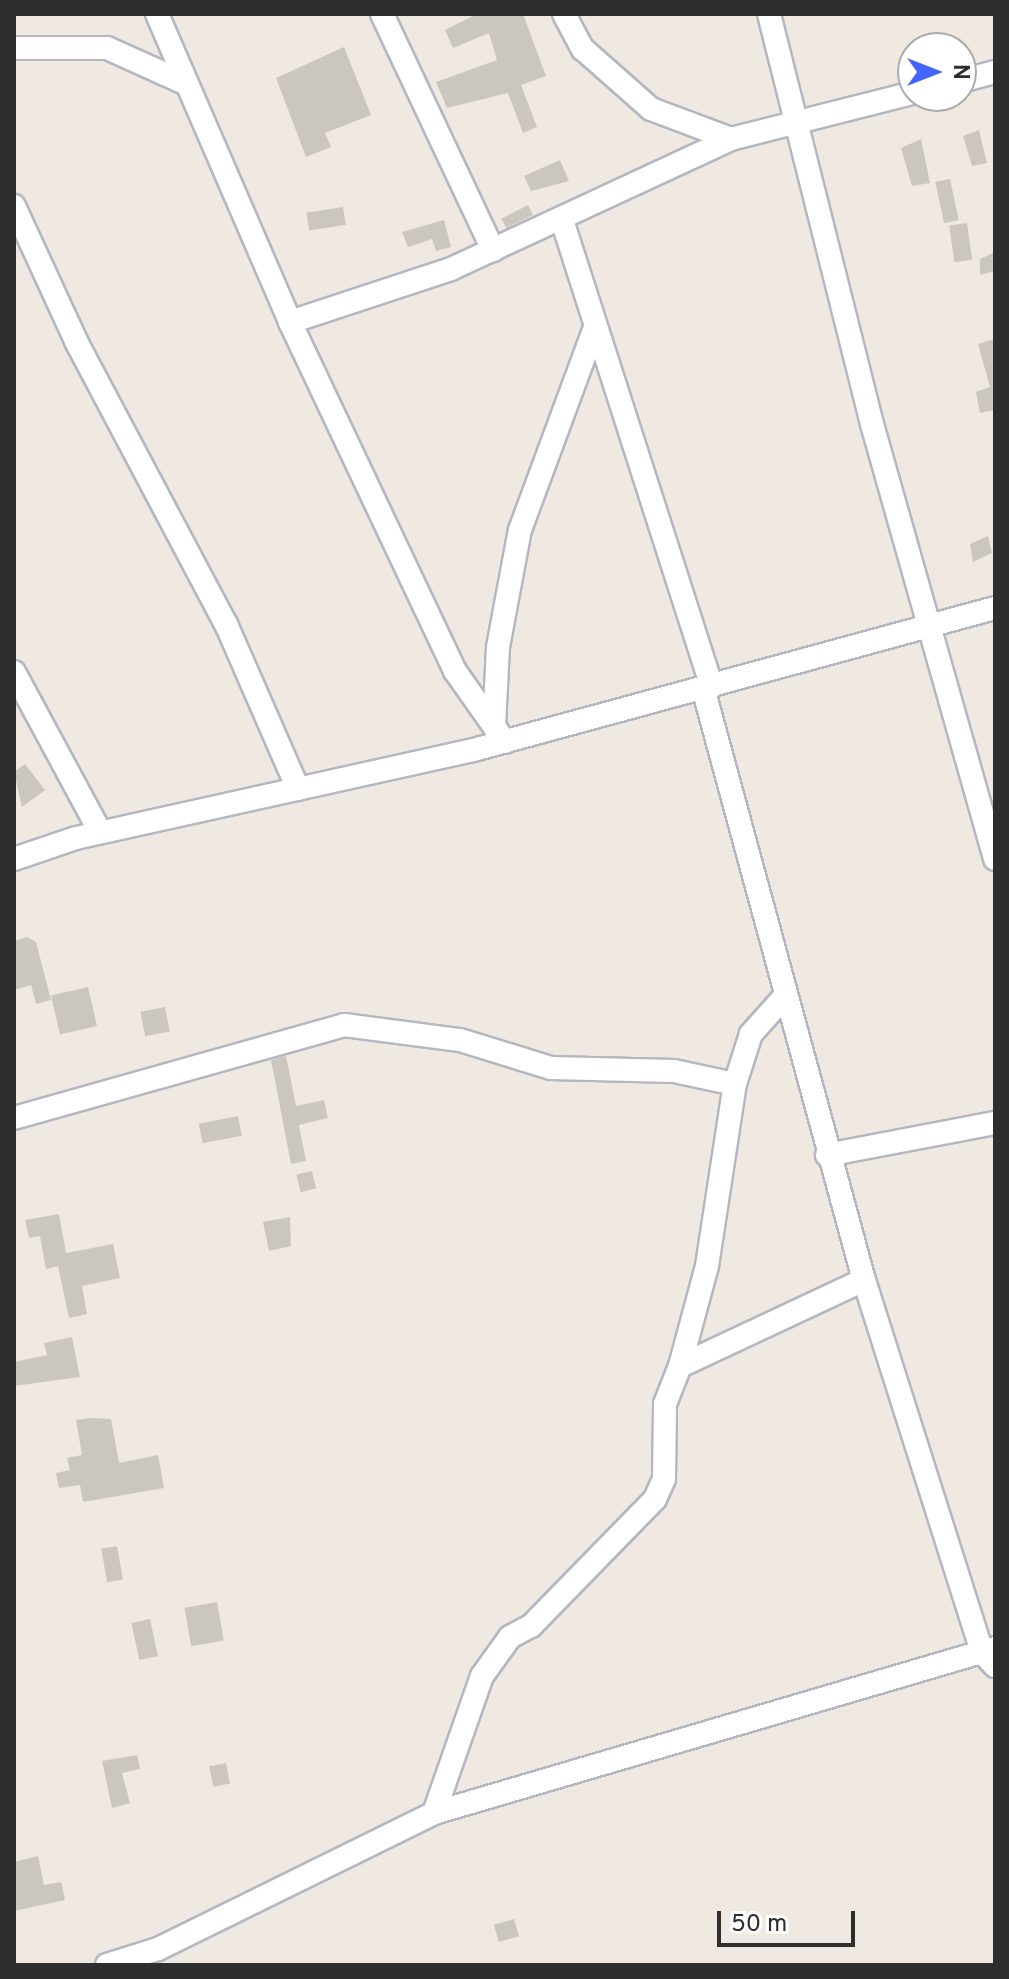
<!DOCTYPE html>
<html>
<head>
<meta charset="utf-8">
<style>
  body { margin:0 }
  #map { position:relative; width:1009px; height:1979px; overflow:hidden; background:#efe9e1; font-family:Overpass,sans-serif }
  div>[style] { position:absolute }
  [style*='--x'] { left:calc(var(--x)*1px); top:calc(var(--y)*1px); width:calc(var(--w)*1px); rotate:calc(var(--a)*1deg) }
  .building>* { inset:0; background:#cbc7bf; transform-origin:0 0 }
  .roads { filter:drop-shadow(2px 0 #b4b7c1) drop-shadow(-2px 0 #b4b7c1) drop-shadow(0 2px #b4b7c1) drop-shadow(0 -2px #b4b7c1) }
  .street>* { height:22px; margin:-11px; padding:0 11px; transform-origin:11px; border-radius:11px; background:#fff }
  span { translate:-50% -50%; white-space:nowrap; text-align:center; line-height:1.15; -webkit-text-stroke:8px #fff; paint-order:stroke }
  .frame { position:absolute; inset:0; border:16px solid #2e2e2e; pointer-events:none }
  .north { position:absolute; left:897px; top:32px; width:80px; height:80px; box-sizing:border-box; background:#fff; border:2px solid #ababab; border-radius:50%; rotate:90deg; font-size:22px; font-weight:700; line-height:32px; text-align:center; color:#2e2e2e }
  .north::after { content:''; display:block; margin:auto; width:28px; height:36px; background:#4264fb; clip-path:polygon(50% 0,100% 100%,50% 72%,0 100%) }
  .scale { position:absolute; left:717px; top:1911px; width:138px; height:36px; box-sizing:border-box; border:4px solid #2e2e2e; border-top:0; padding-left:10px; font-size:24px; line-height:28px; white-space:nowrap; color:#2e2e2e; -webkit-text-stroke:6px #fff; paint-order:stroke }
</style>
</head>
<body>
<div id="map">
  <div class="building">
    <i style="clip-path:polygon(477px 14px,523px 14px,546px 76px,521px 85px,537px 127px,523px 133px,508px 93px,447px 108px,436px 82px,497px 60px,489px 33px,453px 48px,445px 30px)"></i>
    <i style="clip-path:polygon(344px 47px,371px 115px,325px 133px,331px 147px,306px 157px,276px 78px)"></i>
    <i style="clip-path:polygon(979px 130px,987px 163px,972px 166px,963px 136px)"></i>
    <i style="clip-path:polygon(921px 139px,930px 183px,912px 186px,901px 148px)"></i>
    <i style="clip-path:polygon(560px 160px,569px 181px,531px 191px,524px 176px)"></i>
    <i style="left:950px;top:179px;width:42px;height:15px;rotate:78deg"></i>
    <i style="left:528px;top:205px;width:11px;height:30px;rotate:63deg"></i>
    <i style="left:343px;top:207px;width:18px;height:37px;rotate:81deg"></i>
    <i style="clip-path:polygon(444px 220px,451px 247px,436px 251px,432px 239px,408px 247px,402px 232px)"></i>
    <i style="left:967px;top:223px;width:37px;height:18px;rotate:82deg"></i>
    <i style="clip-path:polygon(993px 253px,995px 271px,980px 275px,980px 259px)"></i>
    <i style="clip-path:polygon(995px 339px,995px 410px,980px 413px,976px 392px,990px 387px,978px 344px)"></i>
    <i style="clip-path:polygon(988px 536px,992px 553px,973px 562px,970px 544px)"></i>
    <i style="clip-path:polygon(25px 764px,45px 790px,22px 807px,14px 772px)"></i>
    <i style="clip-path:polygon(27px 937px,36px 942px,51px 1000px,36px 1004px,31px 985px,14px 990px,14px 941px)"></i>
    <i style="left:88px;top:987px;width:40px;height:38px;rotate:77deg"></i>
    <i style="left:165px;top:1007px;width:25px;height:25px;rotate:79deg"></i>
    <i style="clip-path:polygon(286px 1056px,296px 1106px,324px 1100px,328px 1118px,299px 1125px,306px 1161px,291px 1164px,271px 1060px)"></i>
    <i style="left:238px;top:1116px;width:20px;height:40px;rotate:79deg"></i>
    <i style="left:312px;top:1171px;width:18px;height:16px;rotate:77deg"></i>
    <i style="clip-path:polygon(59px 1214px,66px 1253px,113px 1244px,120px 1278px,82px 1286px,87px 1314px,69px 1318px,58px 1266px,46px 1269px,40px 1236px,29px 1238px,25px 1220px)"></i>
    <i style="clip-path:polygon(290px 1217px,291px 1246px,269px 1251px,263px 1222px)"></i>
    <i style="clip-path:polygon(72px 1337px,80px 1377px,14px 1386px,14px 1362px,47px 1355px,44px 1343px)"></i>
    <i style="clip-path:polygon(90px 1418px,111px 1419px,119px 1463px,158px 1455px,164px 1488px,83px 1502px,80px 1485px,59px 1488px,56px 1473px,70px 1470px,67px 1458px,82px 1455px,76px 1420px)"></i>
    <i style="left:117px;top:1546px;width:34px;height:16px;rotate:80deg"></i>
    <i style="left:217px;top:1602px;width:39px;height:33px;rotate:80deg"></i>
    <i style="left:150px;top:1619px;width:38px;height:19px;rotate:78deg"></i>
    <i style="clip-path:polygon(137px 1755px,140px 1769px,122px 1773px,130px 1803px,112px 1808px,102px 1761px)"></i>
    <i style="left:226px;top:1763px;width:21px;height:17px;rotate:79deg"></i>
    <i style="clip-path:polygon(38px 1856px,44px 1885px,61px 1882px,65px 1900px,14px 1911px,14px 1862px)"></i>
    <i style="left:514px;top:1919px;width:18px;height:21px;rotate:74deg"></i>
  </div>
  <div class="roads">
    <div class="street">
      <i style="--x:157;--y:14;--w:335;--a:66.6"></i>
      <i style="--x:290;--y:322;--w:386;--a:64.7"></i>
      <i style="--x:455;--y:671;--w:87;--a:54.8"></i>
      <i style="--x:382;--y:14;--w:261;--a:64.8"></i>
      <i style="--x:564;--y:14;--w:40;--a:62"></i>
      <i style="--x:583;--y:49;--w:91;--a:41.4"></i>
      <i style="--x:651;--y:109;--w:85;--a:20.6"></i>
      <i style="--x:769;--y:14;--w:423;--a:75.9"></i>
      <i style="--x:872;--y:424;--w:452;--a:74.2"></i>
      <i style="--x:14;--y:48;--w:93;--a:0"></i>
      <i style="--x:107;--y:48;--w:85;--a:24.2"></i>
      <i style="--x:961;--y:81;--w:35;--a:-15"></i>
      <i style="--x:14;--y:206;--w:151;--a:65.3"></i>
      <i style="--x:77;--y:343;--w:318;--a:62.1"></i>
      <i style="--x:226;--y:624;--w:180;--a:66.4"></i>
      <i style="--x:562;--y:220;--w:490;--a:72.2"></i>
      <i style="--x:290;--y:322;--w:169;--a:-18.2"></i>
      <i style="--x:451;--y:269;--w:309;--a:-24.9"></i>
      <i style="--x:731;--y:139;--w:188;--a:-14.2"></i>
      <i style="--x:14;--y:672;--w:182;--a:61.7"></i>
      <i style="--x:703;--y:688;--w:614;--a:74.79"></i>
      <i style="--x:864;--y:1280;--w:390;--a:72.4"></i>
      <i style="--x:982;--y:1652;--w:19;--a:47"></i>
      <i style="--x:494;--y:726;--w:79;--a:-87.1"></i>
      <i style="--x:498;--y:647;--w:119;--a:-79.4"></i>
      <i style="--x:520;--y:530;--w:213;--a:-69.7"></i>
      <i style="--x:14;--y:859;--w:65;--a:-18.7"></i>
      <i style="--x:76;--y:838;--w:411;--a:-12.5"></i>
      <i style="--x:477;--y:749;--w:537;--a:-15.23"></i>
      <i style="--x:14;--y:1118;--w:343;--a:-15.7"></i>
      <i style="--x:344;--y:1025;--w:117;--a:7.4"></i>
      <i style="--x:460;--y:1040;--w:95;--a:17.1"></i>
      <i style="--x:551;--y:1068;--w:123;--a:1.4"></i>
      <i style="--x:674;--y:1071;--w:62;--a:12"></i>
      <i style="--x:827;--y:1155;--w:171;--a:-10.8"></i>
      <i style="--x:680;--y:1366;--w:104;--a:-74.9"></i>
      <i style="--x:707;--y:1266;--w:184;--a:-81.3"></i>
      <i style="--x:735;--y:1084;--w:52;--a:-72.3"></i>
      <i style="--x:751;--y:1034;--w:51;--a:-48.2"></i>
      <i style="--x:434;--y:1813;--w:145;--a:-70.7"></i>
      <i style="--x:482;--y:1676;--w:48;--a:-54.3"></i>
      <i style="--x:510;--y:1637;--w:24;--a:-28"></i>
      <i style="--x:531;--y:1626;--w:177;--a:-45.7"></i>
      <i style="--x:655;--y:1499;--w:22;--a:-66"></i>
      <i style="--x:664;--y:1479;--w:75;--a:-89.2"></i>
      <i style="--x:665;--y:1404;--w:41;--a:-68.5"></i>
      <i style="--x:680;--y:1366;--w:203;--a:-25.1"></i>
      <i style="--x:107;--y:1965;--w:53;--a:-17.4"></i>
      <i style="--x:158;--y:1949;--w:308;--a:-26.2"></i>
      <i style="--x:434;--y:1813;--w:585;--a:-16.39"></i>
    </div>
  </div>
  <div class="frame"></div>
  <div class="north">N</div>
  <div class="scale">50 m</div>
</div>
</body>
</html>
